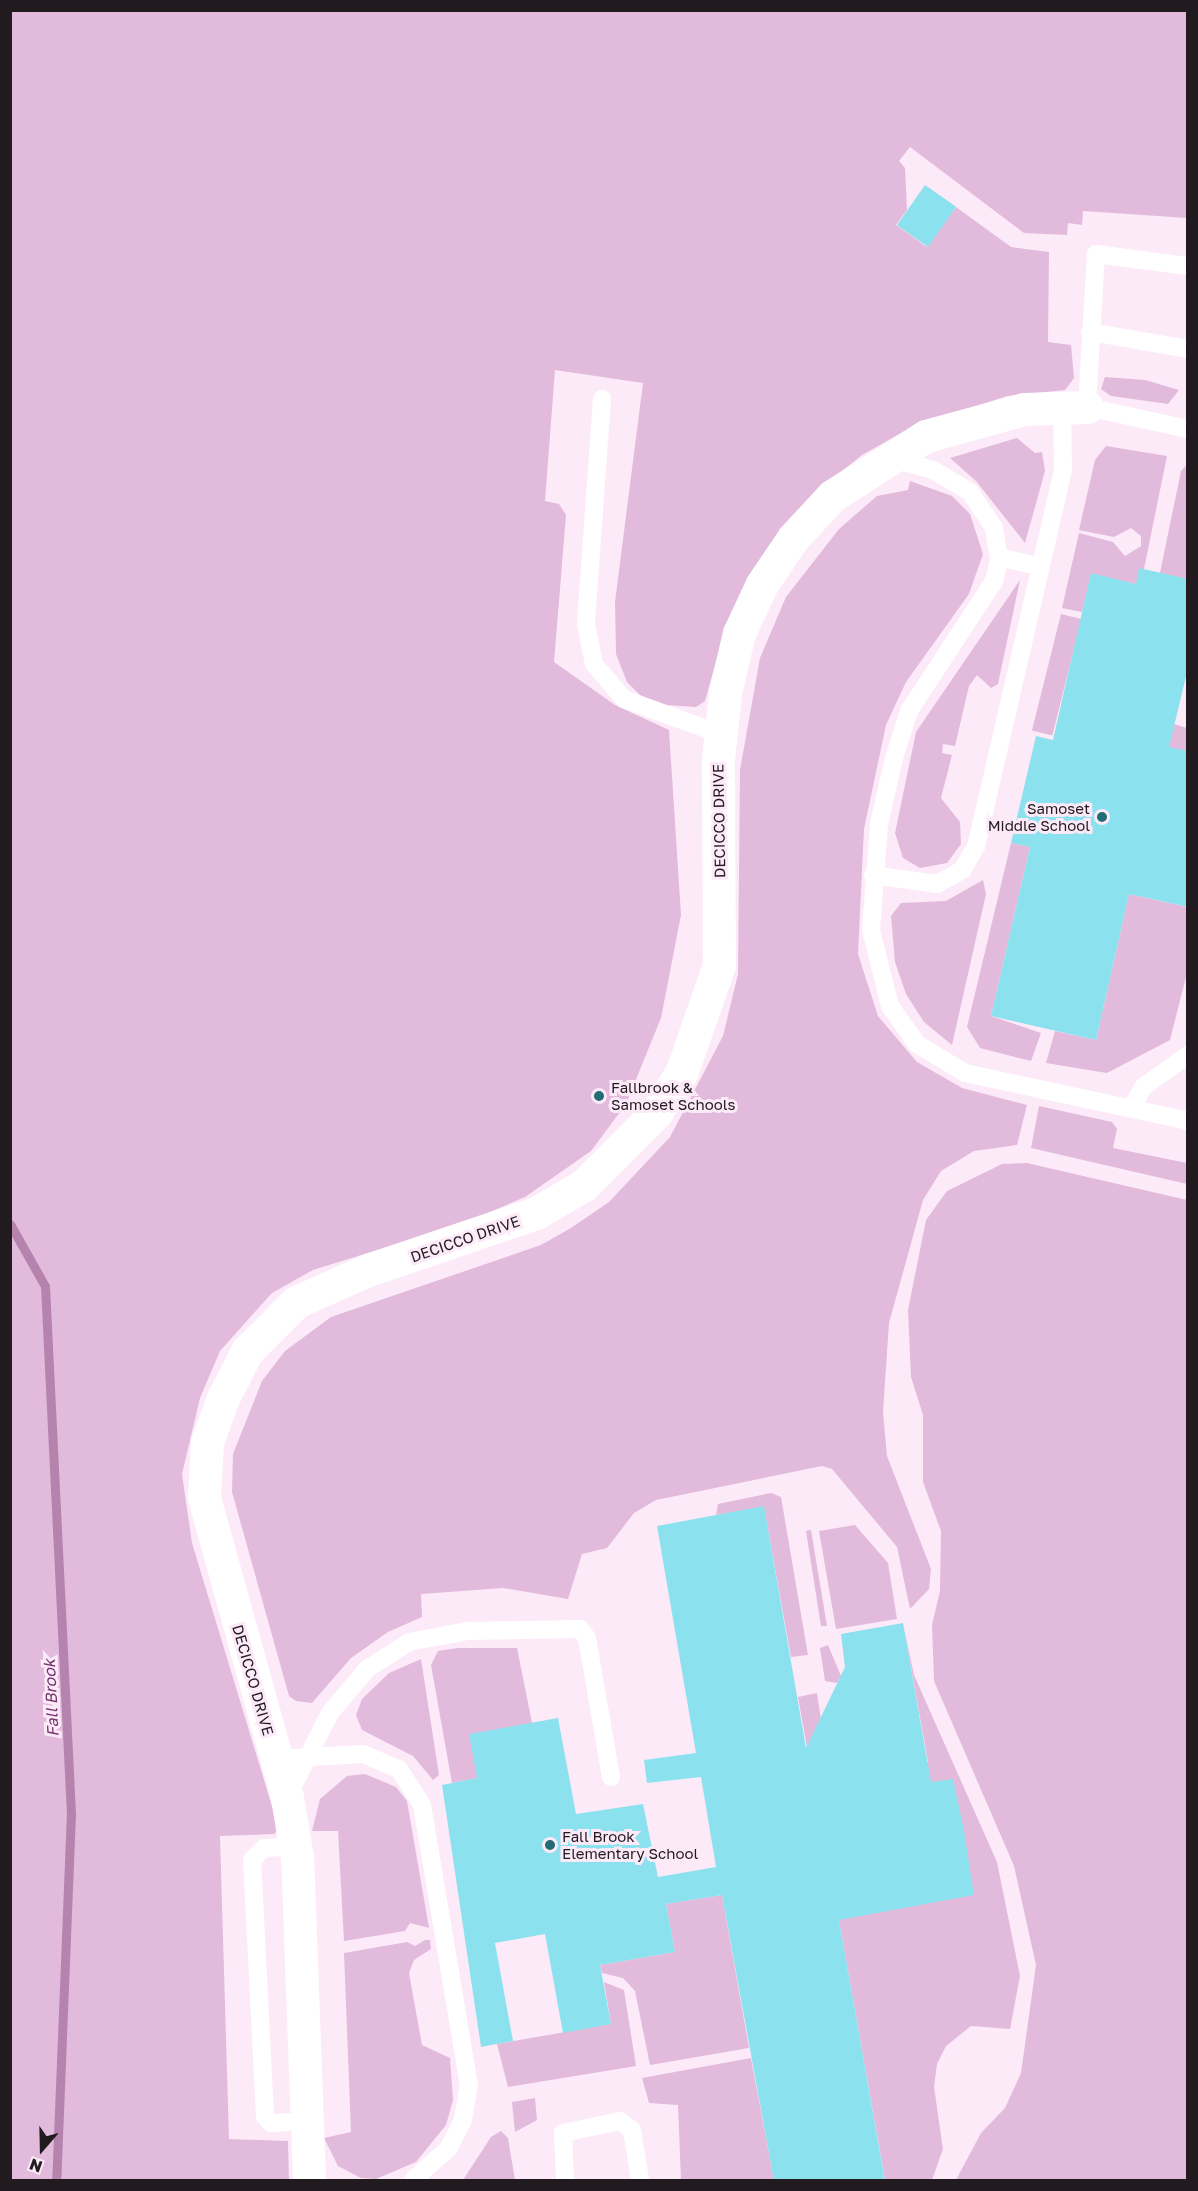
<!DOCTYPE html>
<html>
<head>
<meta charset="utf-8">
<style>
  body { margin:0 }
  #map { position:relative; width:1198px; height:2191px; overflow:hidden; background:#fceaf9; font-family:"Golos Text",sans-serif }
  div>[style] { position:absolute }
  [style*='--x'] { left:calc(var(--x)*1px); top:calc(var(--y)*1px); width:calc(var(--w)*1px); rotate:calc(var(--a)*1deg) }
  .green>* { inset:0; background:#e2badc; transform-origin:0 0 }
  .stream>* { height:9px; margin:-4.5px; padding:0 4.5px; transform-origin:4.5px; border-radius:4.5px; background:#b682ae }
  .building>* { inset:0; background:#8be2ee; transform-origin:0 0 }
  .lane>* { height:18px; margin:-9px; padding:0 9px; transform-origin:9px; border-radius:9px; background:#fff }
  .street>* { height:33px; margin:-16.5px; padding:0 16.5px; transform-origin:16.5px; border-radius:16.5px; background:#fff }
  .dots>* { width:16px; height:16px; translate:-50% -50%; box-sizing:border-box; border:3px solid #fceaf9; border-radius:50% }
  span { translate:-50% -50%; white-space:nowrap; text-align:center; line-height:1.15; -webkit-text-stroke:6px #fceaf9; paint-order:stroke }
  .poi-label { font-size:15px; color:#211b20 }
  .right { translate:-100% -50%; text-align:right }
  .left { translate:0 -50%; text-align:left }
  .street-label { font-size:15px; color:#211b20 }
  .water-label { font-size:16px; color:#73346c; font-style:italic }
  .frame { position:absolute; inset:0; border:12px solid #211b20; pointer-events:none }
  .north { position:absolute; left:12px; top:2119px; width:60px; height:60px; -webkit-text-stroke:4px #fceaf9; paint-order:stroke; rotate:200deg; font-size:16px; font-weight:700; line-height:24px; text-align:center; color:#211b20 }
  .north::after { content:''; display:block; margin:auto; width:21px; height:27px; background:#211b20; clip-path:polygon(50% 0,100% 100%,50% 72%,0 100%) }
</style>
</head>
<body>
<div id="map">
  <div class="green">
    <i style="clip-path:polygon(10px 11px,1187px 11px,1187px 218px,1083px 211px,1082px 225px,1068px 223px,1067px 235px,1024px 233px,910px 147px,899px 161px,905px 168px,907px 210px,896px 225px,927px 247px,956px 207px,1011px 247px,1049px 252px,1048px 342px,1071px 345px,1074px 378px,1065px 390px,1007px 396px,910px 428px,862px 455px,822px 487px,727px 622px,705px 701px,696px 707px,649px 704px,627px 682px,616px 654px,615px 602px,643px 383px,555px 370px,545px 501px,559px 504px,566px 515px,554px 662px,615px 705px,669px 730px,681px 915px,661px 1018px,626px 1104px,591px 1151px,525px 1197px,464px 1223px,313px 1270px,272px 1293px,220px 1351px,200px 1398px,182px 1474px,192px 1543px,278px 1826px,275px 1834px,220px 1836px,229px 2139px,288px 2141px,289px 2180px,11px 2180px)"></i>
    <i style="clip-path:polygon(1105px 377px,1145px 380px,1179px 390px,1168px 404px,1111px 396px,1101px 389px)"></i>
    <i style="clip-path:polygon(1017px 438px,1035px 453px,1042px 452px,1045px 471px,1025px 543px,976px 481px,950px 458px)"></i>
    <i style="clip-path:polygon(1106px 446px,1167px 456px,1144px 569px,1136px 584px,1091px 574px,1082px 612px,1062px 608px,1079px 533px,1113px 542px,1125px 556px,1141px 546px,1141px 536px,1131px 528px,1114px 537px,1079px 530px,1095px 460px)"></i>
    <i style="clip-path:polygon(1187px 465px,1187px 579px,1160px 573px,1181px 471px)"></i>
    <i style="clip-path:polygon(910px 481px,952px 496px,970px 514px,983px 554px,969px 594px,906px 682px,886px 725px,864px 829px,858px 954px,878px 1016px,917px 1062px,962px 1088px,1027px 1105px,1017px 1145px,974px 1151px,941px 1171px,923px 1200px,889px 1323px,883px 1412px,887px 1456px,931px 1569px,929px 1589px,910px 1609px,897px 1547px,832px 1469px,822px 1466px,656px 1500px,634px 1513px,607px 1548px,582px 1554px,568px 1599px,503px 1588px,421px 1594px,422px 1617px,388px 1632px,351px 1658px,312px 1703px,296px 1701px,289px 1696px,232px 1492px,233px 1454px,262px 1381px,285px 1351px,331px 1317px,541px 1245px,571px 1228px,609px 1202px,670px 1137px,723px 1036px,738px 974px,740px 770px,760px 658px,786px 597px,839px 529px,877px 496px,908px 490px)"></i>
    <i style="clip-path:polygon(1020px 580px,998px 684px,991px 688px,977px 675px,969px 686px,955px 746px,943px 744px,942px 753px,952px 755px,941px 798px,960px 822px,961px 844px,947px 863px,920px 868px,903px 858px,895px 833px,916px 732px)"></i>
    <i style="left:1061px;top:614px;width:21px;height:120px;rotate:14deg"></i>
    <i style="clip-path:polygon(1174px 724px,1187px 728px,1187px 784px,1165px 764px)"></i>
    <i style="clip-path:polygon(1011px 843px,1030px 847px,991px 1016px,1041px 1033px,1031px 1061px,980px 1048px,967px 1027px)"></i>
    <i style="clip-path:polygon(983px 880px,986px 894px,952px 1045px,924px 1022px,906px 994px,895px 962px,891px 916px,901px 903px,946px 901px)"></i>
    <i style="clip-path:polygon(1129px 894px,1187px 907px,1187px 973px,1170px 1040px,1107px 1073px,1046px 1063px,1055px 1031px,1096px 1040px)"></i>
    <i style="clip-path:polygon(1039px 1106px,1112px 1122px,1117px 1129px,1113px 1148px,1187px 1163px,1187px 1184px,1031px 1148px)"></i>
    <i style="clip-path:polygon(1027px 1163px,1187px 1200px,1187px 2180px,956px 2180px,981px 2133px,1005px 2108px,1021px 2073px,1036px 1965px,1014px 1866px,934px 1681px,932px 1625px,940px 1591px,941px 1531px,923px 1482px,923px 1415px,911px 1377px,908px 1310px,926px 1220px,947px 1191px,1002px 1164px)"></i>
    <i style="clip-path:polygon(771px 1493px,781px 1497px,808px 1655px,791px 1657px,764px 1507px,716px 1515px,718px 1504px)"></i>
    <i style="clip-path:polygon(855px 1525px,888px 1563px,897px 1619px,836px 1629px,819px 1531px)"></i>
    <i style="clip-path:polygon(811px 1530px,827px 1626px,821px 1626px,806px 1531px)"></i>
    <i style="clip-path:polygon(903px 1623px,914px 1675px,997px 1862px,1020px 1976px,1010px 2029px,971px 2026px,946px 2046px,937px 2064px,934px 2087px,943px 2149px,932px 2180px,885px 2180px,839px 1920px,874px 1792px,870px 1774px,928px 1762px)"></i>
    <i style="clip-path:polygon(828px 1645px,841px 1676px,837px 1683px,825px 1681px,820px 1648px)"></i>
    <i style="clip-path:polygon(458px 1648px,517px 1648px,532px 1723px,477px 1778px,452px 1783px,431px 1665px,438px 1651px)"></i>
    <i style="clip-path:polygon(421px 1659px,439px 1775px,433px 1780px,413px 1756px,362px 1730px,356px 1715px,362px 1699px,389px 1673px)"></i>
    <i style="clip-path:polygon(817px 1693px,825px 1746px,813px 1781px,798px 1697px)"></i>
    <i style="clip-path:polygon(365px 1774px,396px 1787px,407px 1801px,429px 1928px,410px 1923px,405px 1931px,344px 1941px,338px 1831px,312px 1831px,320px 1799px,347px 1776px)"></i>
    <i style="clip-path:polygon(722px 1895px,749px 2048px,650px 2065px,635px 1991px,623px 1978px,602px 1973px,600px 1965px,675px 1952px,666px 1904px)"></i>
    <i style="clip-path:polygon(425px 1940px,430px 1940px,431px 1949px,414px 1960px,409px 1973px,422px 2045px,450px 2058px,453px 2100px,446px 2125px,416px 2162px,376px 2179px,361px 2178px,338px 2166px,324px 2138px,351px 2132px,344px 1953px,407px 1942px,415px 1946px)"></i>
    <i style="clip-path:polygon(604px 1982px,624px 1990px,636px 2066px,508px 2087px,497px 2044px,611px 2024px)"></i>
    <i style="clip-path:polygon(751px 2058px,774px 2180px,681px 2180px,678px 2105px,649px 2103px,642px 2078px)"></i>
    <i style="clip-path:polygon(535px 2098px,537px 2120px,515px 2132px,512px 2102px)"></i>
    <i style="clip-path:polygon(501px 2131px,508px 2138px,515px 2180px,463px 2180px,491px 2137px)"></i>
  </div>
  <div class="stream">
    <i style="--x:10;--y:1224;--w:71;--a:60.6"></i>
    <i style="--x:45;--y:1286;--w:528;--a:87.18"></i>
    <i style="--x:71;--y:1813;--w:367;--a:92.3"></i>
  </div>
  <div class="building">
    <i style="left:925px;top:185px;width:38px;height:49px;rotate:35deg"></i>
    <i style="clip-path:polygon(1139px 568px,1188px 579px,1188px 668px,1169px 747px,1188px 751px,1188px 907px,1129px 894px,1096px 1040px,991px 1016px,1030px 847px,1011px 843px,1036px 736px,1053px 740px,1091px 573px,1136px 584px)"></i>
    <i style="clip-path:polygon(764px 1506px,806px 1748px,845px 1667px,841px 1634px,903px 1623px,931px 1782px,953px 1779px,964px 1831px,974px 1895px,839px 1920px,885px 2181px,774px 2181px,722px 1895px,666px 1904px,675px 1952px,600px 1965px,611px 2024px,563px 2033px,545px 1934px,495px 1943px,513px 2041px,481px 2047px,442px 1785px,477px 1778px,469px 1734px,558px 1718px,576px 1814px,643px 1804px,658px 1877px,716px 1867px,701px 1777px,647px 1783px,644px 1760px,696px 1753px,657px 1526px)"></i>
  </div>
  <div class="lane">
    <i style="--x:1188;--y:266;--w:93;--a:-172.6"></i>
    <i style="--x:1096;--y:254;--w:153;--a:93.4"></i>
    <i style="--x:1087;--y:407;--w:103;--a:12.3"></i>
    <i style="--x:1090;--y:332;--w:99;--a:9.8"></i>
    <i style="--x:602;--y:399;--w:225;--a:94.1"></i>
    <i style="--x:586;--y:623;--w:42;--a:79"></i>
    <i style="--x:594;--y:664;--w:46;--a:49.4"></i>
    <i style="--x:624;--y:699;--w:102;--a:20"></i>
    <i style="--x:889;--y:458;--w:46;--a:15.3"></i>
    <i style="--x:933;--y:470;--w:43;--a:30.7"></i>
    <i style="--x:970;--y:492;--w:43;--a:56.3"></i>
    <i style="--x:994;--y:528;--w:32;--a:81"></i>
    <i style="--x:999;--y:560;--w:22;--a:103"></i>
    <i style="--x:994;--y:581;--w:155;--a:123.2"></i>
    <i style="--x:909;--y:711;--w:49;--a:107.7"></i>
    <i style="--x:894;--y:758;--w:68;--a:102.8"></i>
    <i style="--x:879;--y:824;--w:106;--a:94.3"></i>
    <i style="--x:871;--y:930;--w:78;--a:76"></i>
    <i style="--x:890;--y:1006;--w:47;--a:54.6"></i>
    <i style="--x:917;--y:1044;--w:56;--a:31.1"></i>
    <i style="--x:965;--y:1073;--w:228;--a:12.1"></i>
    <i style="--x:999;--y:557;--w:43;--a:13.4"></i>
    <i style="--x:873;--y:875;--w:65;--a:8"></i>
    <i style="--x:937;--y:884;--w:29;--a:-29"></i>
    <i style="--x:962;--y:870;--w:27;--a:-59"></i>
    <i style="--x:976;--y:847;--w:388;--a:-77"></i>
    <i style="--x:1063;--y:469;--w:62;--a:-90.9"></i>
    <i style="--x:1131;--y:1109;--w:25;--a:-61"></i>
    <i style="--x:1143;--y:1087;--w:55;--a:-35.4"></i>
    <i style="--x:276;--y:1759;--w:87;--a:-3.3"></i>
    <i style="--x:363;--y:1754;--w:39;--a:23"></i>
    <i style="--x:399;--y:1769;--w:43;--a:57.4"></i>
    <i style="--x:422;--y:1805;--w:284;--a:80.5"></i>
    <i style="--x:469;--y:2085;--w:36;--a:100"></i>
    <i style="--x:463;--y:2120;--w:31;--a:117"></i>
    <i style="--x:449;--y:2148;--w:48;--a:138.4"></i>
    <i style="--x:288;--y:1796;--w:93;--a:-63.2"></i>
    <i style="--x:330;--y:1713;--w:57;--a:-49.9"></i>
    <i style="--x:367;--y:1669;--w:50;--a:-32.7"></i>
    <i style="--x:409;--y:1642;--w:60;--a:-10.6"></i>
    <i style="--x:468;--y:1631;--w:112;--a:-1"></i>
    <i style="--x:580;--y:1629;--w:11;--a:52"></i>
    <i style="--x:587;--y:1638;--w:141;--a:80.2"></i>
    <i style="--x:295;--y:1846;--w:31;--a:176"></i>
    <i style="--x:264;--y:1848;--w:17;--a:135"></i>
    <i style="--x:252;--y:1860;--w:257;--a:87.1"></i>
    <i style="--x:265;--y:2117;--w:8;--a:45"></i>
    <i style="--x:271;--y:2123;--w:39;--a:-3"></i>
    <i style="--x:565;--y:2180;--w:47;--a:-92.4"></i>
    <i style="--x:563;--y:2133;--w:58;--a:-11.9"></i>
    <i style="--x:620;--y:2121;--w:15;--a:37"></i>
    <i style="--x:632;--y:2130;--w:51;--a:80.9"></i>
  </div>
  <div class="street">
    <i style="--x:309;--y:2180;--w:322;--a:-92.1"></i>
    <i style="--x:297;--y:1858;--w:62;--a:-99.3"></i>
    <i style="--x:287;--y:1797;--w:311;--a:-105.5"></i>
    <i style="--x:204;--y:1497;--w:55;--a:-86.9"></i>
    <i style="--x:207;--y:1442;--w:47;--a:-70"></i>
    <i style="--x:223;--y:1398;--w:53;--a:-62.9"></i>
    <i style="--x:247;--y:1351;--w:69;--a:-45"></i>
    <i style="--x:296;--y:1302;--w:79;--a:-24"></i>
    <i style="--x:368;--y:1270;--w:177;--a:-18.7"></i>
    <i style="--x:536;--y:1213;--w:56;--a:-30.3"></i>
    <i style="--x:584;--y:1185;--w:102;--a:-45"></i>
    <i style="--x:656;--y:1113;--w:49;--a:-58.2"></i>
    <i style="--x:682;--y:1071;--w:112;--a:-70.8"></i>
    <i style="--x:719;--y:965;--w:206;--a:-90.3"></i>
    <i style="--x:718;--y:759;--w:66;--a:-83.9"></i>
    <i style="--x:725;--y:693;--w:62;--a:-76.9"></i>
    <i style="--x:739;--y:633;--w:54;--a:-64.9"></i>
    <i style="--x:762;--y:584;--w:55;--a:-56"></i>
    <i style="--x:793;--y:538;--w:57;--a:-47.1"></i>
    <i style="--x:832;--y:496;--w:112;--a:-32.6"></i>
    <i style="--x:926;--y:436;--w:102;--a:-15.4"></i>
    <i style="--x:1024;--y:409;--w:63;--a:-1.8"></i>
  </div>
  <div class="dots">
    <i style="left:1102px;top:817px;background:#226c75"></i>
    <i style="left:599px;top:1096px;background:#226c75"></i>
    <i style="left:550px;top:1845px;background:#226c75"></i>
  </div>
  <div class="poi-label">
    <span class="right" style="left:1090px;top:817px">Samoset<br>Middle School</span>
    <span class="left" style="left:611px;top:1096px">Fallbrook &amp;<br>Samoset Schools</span>
    <span class="left" style="left:562px;top:1845px">Fall Brook<br>Elementary School</span>
  </div>
  <div class="street-label">
    <span style="left:719px;top:821px;rotate:-91deg">DECICCO DRIVE</span>
    <span style="left:465px;top:1239px;rotate:-19deg">DECICCO DRIVE</span>
    <span style="left:253px;top:1680px;rotate:74deg">DECICCO DRIVE</span>
  </div>
  <div class="water-label">
    <span style="left:51px;top:1698px;rotate:-93deg">Fall Brook</span>
  </div>
  <div class="frame"></div>
  <div class="north">N</div>
</div>
</body>
</html>
